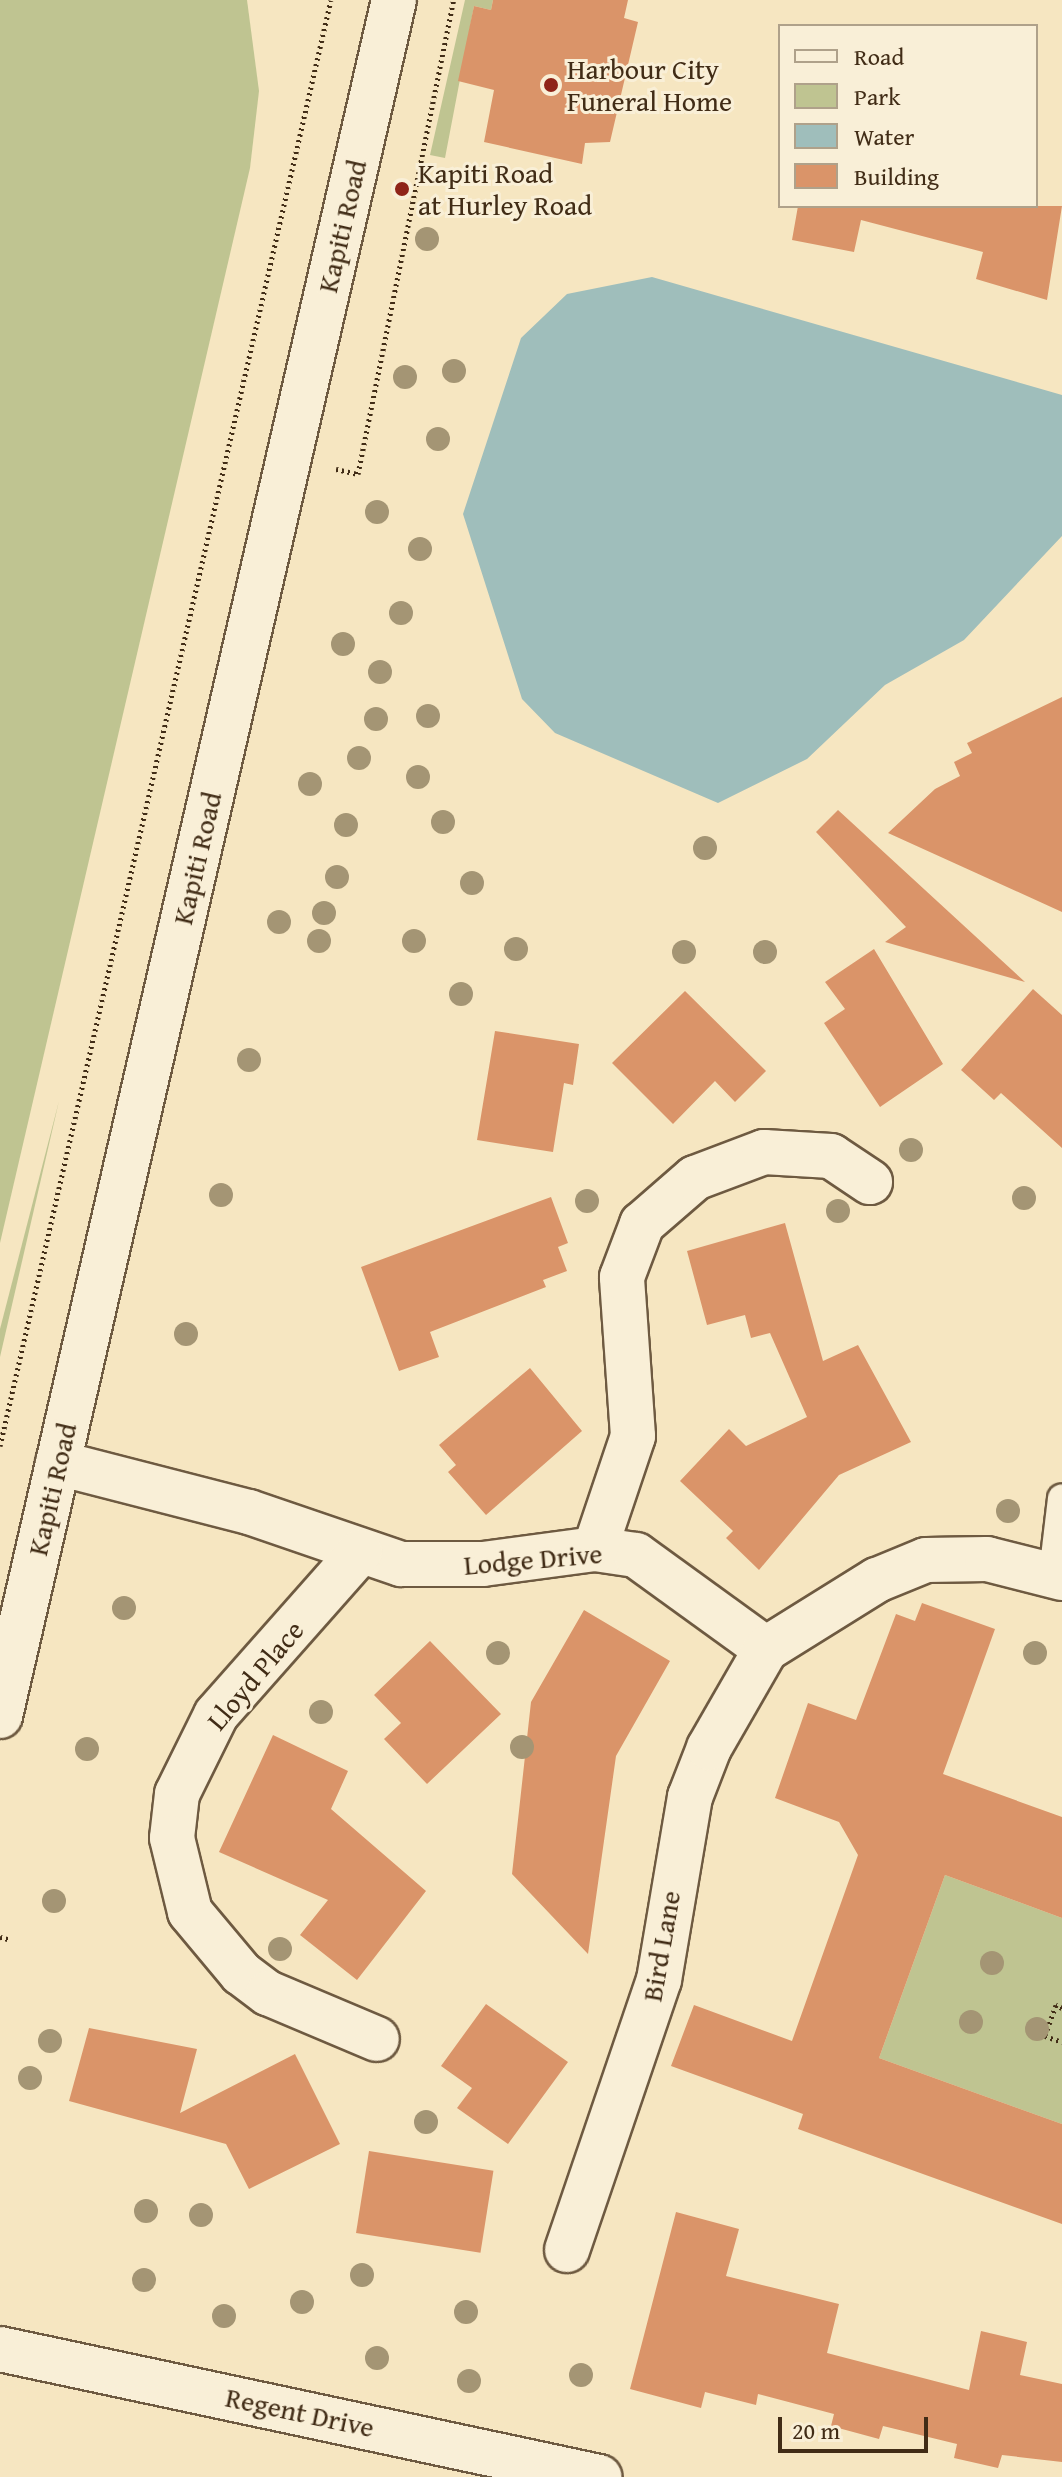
<!DOCTYPE html>
<html>
<head>
<meta charset="utf-8">
<style>
  body { margin:0 }
  #map { position:relative; width:1062px; height:2477px; overflow:hidden; background:#f6e6c1; font-family:"Gentium Book Plus",serif }
  div>[style] { position:absolute }
  [style*='--x'] { left:calc(var(--x)*1px); top:calc(var(--y)*1px); width:calc(var(--w)*1px); rotate:calc(var(--a)*1deg) }
  .green>* { inset:0; background:#bfc491 }
  .water>* { inset:0; background:#9fbebb }
  .building>* { inset:0; background:#da9469; transform-origin:0 0 }
  .path>* { height:5px; margin-top:-2.5px; transform-origin:0; background:repeating-linear-gradient(90deg,#412c16 0 2px,transparent 0 6px) }
  .roads { filter:drop-shadow(2px 0 #6e5a41) drop-shadow(-2px 0 #6e5a41) drop-shadow(0 2px #6e5a41) drop-shadow(0 -2px #6e5a41) }
  .service>* { height:28px; margin:-14px; padding:0 14px; transform-origin:14px; border-radius:14px; background:#f9efd7 }
  .minor>* { height:44px; margin:-22px; padding:0 22px; transform-origin:22px; border-radius:22px; background:#f9efd7 }
  .secondary>* { height:44px; margin:-22px; padding:0 22px; transform-origin:22px; border-radius:22px; background:#f9efd7 }
  .trees>* { width:24px; height:24px; margin:-12px; border-radius:50%; background:#a49574 }
  .dots>* { width:22px; height:22px; translate:-50% -50%; box-sizing:border-box; border:4px solid #f9efd7; border-radius:50% }
  span { translate:-50% -50%; white-space:nowrap; text-align:center; line-height:1.15; -webkit-text-stroke:6px #f9efd7; paint-order:stroke }
  .poi-label { font-size:28px; color:#412c16 }
  .left { translate:0 -50%; text-align:left }
  .street-label { font-size:28px; color:#412c16 }
  .legend { position:absolute; left:778px; top:24px; width:260px; height:184px; box-sizing:border-box; background:#f9efd7; border:2px solid #afa18a; margin:0; padding:10px 14px; list-style:none; font-size:24px; color:#412c16 }
  .legend li { display:flex; align-items:center; gap:16px; height:40px }
  .legend b { width:40px; border:2px solid #afa18a }
  .scale { position:absolute; left:778px; top:2417px; width:150px; height:36px; box-sizing:border-box; border:4px solid #412c16; border-top:0; padding-left:10px; font-size:24px; line-height:28px; white-space:nowrap; color:#412c16; -webkit-text-stroke:6px #f9efd7; paint-order:stroke }
</style>
</head>
<body>
<div id="map">
  <div class="green">
    <i style="clip-path:polygon(0 0,247px 0,259px 91px,250px 168px,0 1243px)"></i>
    <i style="clip-path:polygon(465px 0,493px 0,491px 10px,474px 6px,445px 158px,430px 155px)"></i>
    <i style="clip-path:polygon(59px 1101px,0 1357px,0 1329px)"></i>
    <i style="clip-path:polygon(945px 1875px,1062px 1918px,1062px 2124px,879px 2058px)"></i>
  </div>
  <div class="water">
    <i style="clip-path:polygon(652px 277px,1062px 395px,1062px 536px,964px 640px,885px 685px,807px 759px,718px 803px,555px 733px,522px 699px,463px 514px,521px 338px,567px 294px)"></i>
  </div>
  <div class="building">
    <i style="clip-path:polygon(493px 0,628px 0,624px 18px,638px 22px,610px 142px,585px 143px,582px 164px,484px 142px,494px 90px,458px 81px,474px 6px,491px 10px)"></i>
    <i style="clip-path:polygon(798px 206px,1062px 206px,1047px 300px,976px 279px,983px 252px,861px 220px,854px 252px,792px 240px)"></i>
    <i style="clip-path:polygon(1062px 697px,1062px 912px,888px 833px,935px 789px,960px 776px,954px 762px,972px 753px,967px 743px)"></i>
    <i style="clip-path:polygon(838px 810px,1025px 982px,885px 942px,906px 927px,816px 832px)"></i>
    <i style="clip-path:polygon(874px 949px,943px 1064px,880px 1107px,824px 1023px,845px 1009px,825px 982px)"></i>
    <i style="clip-path:polygon(1033px 989px,1062px 1015px,1062px 1148px,1001px 1093px,994px 1100px,961px 1070px)"></i>
    <i style="clip-path:polygon(685px 991px,766px 1071px,735px 1102px,715px 1081px,673px 1124px,612px 1063px)"></i>
    <i style="clip-path:polygon(495px 1031px,579px 1044px,573px 1085px,564px 1083px,553px 1152px,477px 1140px)"></i>
    <i style="clip-path:polygon(551px 1197px,568px 1243px,558px 1247px,567px 1271px,543px 1280px,546px 1287px,430px 1332px,439px 1357px,399px 1371px,361px 1267px)"></i>
    <i style="clip-path:polygon(785px 1223px,823px 1361px,858px 1345px,911px 1442px,839px 1475px,759px 1570px,726px 1538px,733px 1531px,680px 1481px,729px 1429px,746px 1446px,807px 1417px,770px 1333px,751px 1338px,745px 1315px,707px 1325px,687px 1251px)"></i>
    <i style="clip-path:polygon(530px 1368px,582px 1431px,486px 1515px,448px 1472px,456px 1465px,439px 1445px)"></i>
    <i style="clip-path:polygon(922px 1603px,995px 1629px,943px 1774px,1062px 1817px,1062px 1918px,945px 1875px,879px 2058px,1062px 2124px,1062px 2224px,798px 2129px,803px 2114px,671px 2066px,694px 2005px,792px 2041px,858px 1855px,839px 1822px,775px 1798px,808px 1703px,856px 1720px,896px 1614px,915px 1621px)"></i>
    <i style="clip-path:polygon(584px 1610px,670px 1661px,616px 1756px,588px 1954px,512px 1874px,531px 1702px)"></i>
    <i style="clip-path:polygon(430px 1641px,501px 1714px,427px 1784px,384px 1739px,401px 1723px,374px 1695px)"></i>
    <i style="clip-path:polygon(273px 1735px,348px 1771px,331px 1809px,426px 1891px,357px 1980px,300px 1935px,328px 1900px,219px 1852px)"></i>
    <i style="clip-path:polygon(486px 2004px,568px 2062px,508px 2144px,457px 2108px,472px 2088px,441px 2066px)"></i>
    <i style="clip-path:polygon(89px 2028px,197px 2049px,180px 2113px,295px 2054px,340px 2144px,249px 2189px,226px 2144px,69px 2101px)"></i>
    <i style="left:369px;top:2151px;width:126px;height:83px;rotate:9deg"></i>
    <i style="clip-path:polygon(676px 2212px,739px 2229px,726px 2276px,839px 2304px,827px 2353px,969px 2390px,981px 2331px,1027px 2342px,1020px 2375px,1062px 2384px,1062px 2462px,1002px 2455px,998px 2468px,954px 2458px,957px 2444px,883px 2426px,879px 2439px,831px 2426px,834px 2414px,758px 2394px,756px 2405px,705px 2392px,701px 2408px,630px 2389px)"></i>
  </div>
  <div class="path">
    <i style="--x:336;--y:469;--w:23;--a:13"></i>
    <i style="--x:358;--y:474;--w:484;--a:-78.6"></i>
    <i style="--x:0;--y:1446;--w:1483;--a:-77.11"></i>
    <i style="--x:0;--y:1937;--w:11;--a:15"></i>
    <i style="--x:1062;--y:2008;--w:7;--a:-153"></i>
    <i style="--x:1056;--y:2005;--w:33;--a:110"></i>
    <i style="--x:1045;--y:2036;--w:18;--a:19"></i>
  </div>
  <div class="roads">
    <div class="service">
      <i style="--x:1053;--y:1574;--w:76;--a:-83.2"></i>
    </div>
    <div class="minor">
      <i style="--x:58;--y:1463;--w:197;--a:14.4"></i>
      <i style="--x:249;--y:1512;--w:161;--a:18.9"></i>
      <i style="--x:401;--y:1564;--w:82;--a:0"></i>
      <i style="--x:483;--y:1564;--w:113;--a:-7.6"></i>
      <i style="--x:595;--y:1549;--w:41;--a:8.3"></i>
      <i style="--x:636;--y:1555;--w:160;--a:35.9"></i>
      <i style="--x:595;--y:1549;--w:119;--a:-71.4"></i>
      <i style="--x:633;--y:1436;--w:159;--a:-94"></i>
      <i style="--x:622;--y:1277;--w:57;--a:-69.3"></i>
      <i style="--x:642;--y:1224;--w:70;--a:-41"></i>
      <i style="--x:695;--y:1178;--w:74;--a:-20.6"></i>
      <i style="--x:764;--y:1152;--w:67;--a:3.4"></i>
      <i style="--x:831;--y:1156;--w:47;--a:33.7"></i>
      <i style="--x:360;--y:1552;--w:217;--a:131.5"></i>
      <i style="--x:216;--y:1715;--w:88;--a:116.3"></i>
      <i style="--x:177;--y:1794;--w:44;--a:96.5"></i>
      <i style="--x:172;--y:1838;--w:76;--a:76.3"></i>
      <i style="--x:190;--y:1912;--w:80;--a:50.1"></i>
      <i style="--x:241;--y:1973;--w:34;--a:37"></i>
      <i style="--x:268;--y:1993;--w:118;--a:22.9"></i>
      <i style="--x:567;--y:2250;--w:285;--a:-71.2"></i>
      <i style="--x:659;--y:1980;--w:186;--a:-80.4"></i>
      <i style="--x:690;--y:1797;--w:53;--a:-68.8"></i>
      <i style="--x:709;--y:1748;--w:114;--a:-60.1"></i>
      <i style="--x:766;--y:1649;--w:131;--a:-31.9"></i>
      <i style="--x:877;--y:1580;--w:53;--a:-22.2"></i>
      <i style="--x:926;--y:1560;--w:61;--a:-0.9"></i>
      <i style="--x:987;--y:1559;--w:77;--a:14.2"></i>
      <i style="--x:0;--y:2349;--w:613;--a:12.06"></i>
    </div>
    <div class="secondary">
      <i style="--x:0;--y:1716;--w:1761;--a:-77.07"></i>
    </div>
  </div>
  <div class="trees">
    <i style="left:427px;top:239px"></i>
    <i style="left:454px;top:371px"></i>
    <i style="left:405px;top:377px"></i>
    <i style="left:438px;top:439px"></i>
    <i style="left:377px;top:512px"></i>
    <i style="left:420px;top:549px"></i>
    <i style="left:401px;top:613px"></i>
    <i style="left:343px;top:644px"></i>
    <i style="left:380px;top:672px"></i>
    <i style="left:428px;top:716px"></i>
    <i style="left:376px;top:719px"></i>
    <i style="left:359px;top:758px"></i>
    <i style="left:418px;top:777px"></i>
    <i style="left:310px;top:784px"></i>
    <i style="left:443px;top:822px"></i>
    <i style="left:346px;top:825px"></i>
    <i style="left:705px;top:848px"></i>
    <i style="left:337px;top:877px"></i>
    <i style="left:472px;top:883px"></i>
    <i style="left:324px;top:913px"></i>
    <i style="left:279px;top:922px"></i>
    <i style="left:319px;top:941px"></i>
    <i style="left:414px;top:941px"></i>
    <i style="left:516px;top:949px"></i>
    <i style="left:684px;top:952px"></i>
    <i style="left:765px;top:952px"></i>
    <i style="left:461px;top:994px"></i>
    <i style="left:249px;top:1060px"></i>
    <i style="left:911px;top:1150px"></i>
    <i style="left:221px;top:1195px"></i>
    <i style="left:1024px;top:1198px"></i>
    <i style="left:587px;top:1201px"></i>
    <i style="left:838px;top:1211px"></i>
    <i style="left:186px;top:1334px"></i>
    <i style="left:1008px;top:1511px"></i>
    <i style="left:124px;top:1608px"></i>
    <i style="left:498px;top:1653px"></i>
    <i style="left:1035px;top:1653px"></i>
    <i style="left:321px;top:1712px"></i>
    <i style="left:522px;top:1747px"></i>
    <i style="left:87px;top:1749px"></i>
    <i style="left:54px;top:1901px"></i>
    <i style="left:280px;top:1949px"></i>
    <i style="left:992px;top:1963px"></i>
    <i style="left:971px;top:2022px"></i>
    <i style="left:1037px;top:2029px"></i>
    <i style="left:50px;top:2041px"></i>
    <i style="left:30px;top:2078px"></i>
    <i style="left:426px;top:2122px"></i>
    <i style="left:146px;top:2211px"></i>
    <i style="left:201px;top:2215px"></i>
    <i style="left:362px;top:2275px"></i>
    <i style="left:144px;top:2280px"></i>
    <i style="left:302px;top:2302px"></i>
    <i style="left:466px;top:2312px"></i>
    <i style="left:224px;top:2316px"></i>
    <i style="left:377px;top:2358px"></i>
    <i style="left:581px;top:2375px"></i>
    <i style="left:469px;top:2381px"></i>
  </div>
  <div class="dots">
    <i style="left:551px;top:85px;background:#8f2418"></i>
    <i style="left:402px;top:189px;background:#8f2418"></i>
  </div>
  <div class="poi-label">
    <span class="left" style="left:567px;top:85px">Harbour City<br>Funeral Home</span>
    <span class="left" style="left:418px;top:189px">Kapiti Road<br>at Hurley Road</span>
  </div>
  <div class="street-label">
    <span style="left:342px;top:226px;rotate:-77deg">Kapiti Road</span>
    <span style="left:197px;top:858px;rotate:-77deg">Kapiti Road</span>
    <span style="left:52px;top:1489px;rotate:-77deg">Kapiti Road</span>
    <span style="left:533px;top:1559px;rotate:-5deg">Lodge Drive</span>
    <span style="left:255px;top:1675px;rotate:-50deg">Lloyd Place</span>
    <span style="left:661px;top:1946px;rotate:-80deg">Bird Lane</span>
    <span style="left:300px;top:2412px;rotate:12deg">Regent Drive</span>
  </div>
  <ul class="legend">
  <li><b style="height:10px;background:#f9efd7"></b>Road</li>
  <li><b style="height:22px;background:#bfc491"></b>Park</li>
  <li><b style="height:22px;background:#9fbebb"></b>Water</li>
  <li><b style="height:22px;background:#da9469"></b>Building</li>
  </ul>
  <div class="scale">20 m</div>
</div>
</body>
</html>
